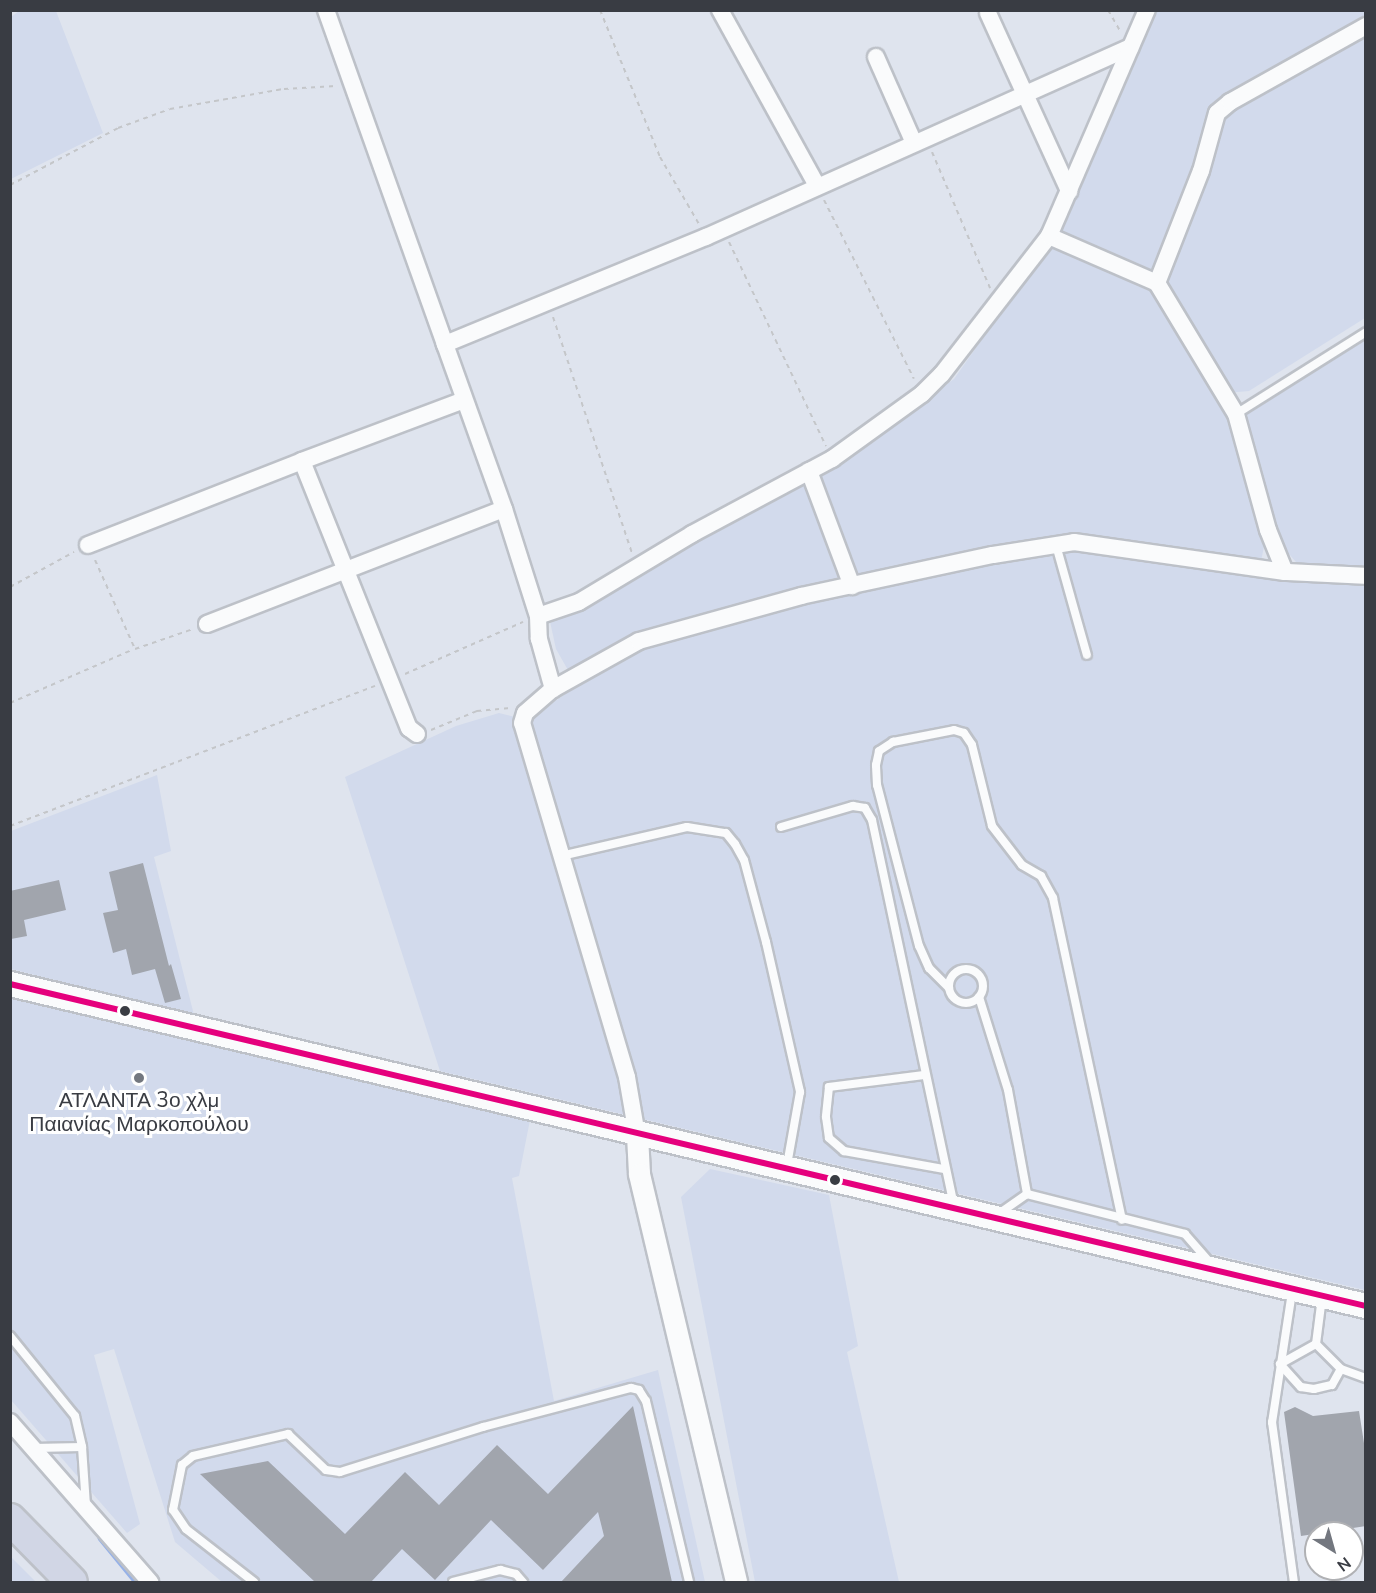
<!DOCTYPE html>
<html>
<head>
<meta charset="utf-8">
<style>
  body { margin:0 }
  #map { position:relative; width:1376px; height:1593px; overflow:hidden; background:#dfe4ee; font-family:"Nunito Sans",sans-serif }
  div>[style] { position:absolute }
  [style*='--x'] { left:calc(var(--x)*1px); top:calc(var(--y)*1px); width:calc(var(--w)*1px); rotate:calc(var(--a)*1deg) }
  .built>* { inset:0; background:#d2daec }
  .stream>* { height:4.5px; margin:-2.25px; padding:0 2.25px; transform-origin:2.25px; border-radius:2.25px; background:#96b1e7 }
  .building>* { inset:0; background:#a1a5ad }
  .path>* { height:2px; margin-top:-1px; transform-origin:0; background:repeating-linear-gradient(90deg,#c4c6c9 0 4.5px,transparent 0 9px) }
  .roads { filter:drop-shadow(2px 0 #bdc1c8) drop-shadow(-2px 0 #bdc1c8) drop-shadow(0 2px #bdc1c8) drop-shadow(0 -2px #bdc1c8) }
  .service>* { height:8px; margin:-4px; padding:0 4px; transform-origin:4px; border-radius:4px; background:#fafbfc }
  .service>.ring { margin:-4px; padding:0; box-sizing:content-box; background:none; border:8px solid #fafbfc; border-radius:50% }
  .minor>* { height:16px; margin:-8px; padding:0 8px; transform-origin:8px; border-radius:8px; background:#fafbfc }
  .tertiary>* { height:21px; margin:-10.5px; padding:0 10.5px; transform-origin:10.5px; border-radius:10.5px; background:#fafbfc }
  .secondary>* { height:24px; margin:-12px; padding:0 12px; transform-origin:12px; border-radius:12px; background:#fafbfc }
  .motorway>* { height:30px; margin:-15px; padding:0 15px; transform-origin:15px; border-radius:15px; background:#d1d6e5 }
  .bus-1>* { height:6px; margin:-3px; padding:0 3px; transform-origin:3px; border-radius:3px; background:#e5007d }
  .dots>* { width:16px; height:16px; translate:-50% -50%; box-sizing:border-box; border:3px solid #fff; border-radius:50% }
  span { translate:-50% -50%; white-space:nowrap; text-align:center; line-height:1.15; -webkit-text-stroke:6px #fff; paint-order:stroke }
  .poi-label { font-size:21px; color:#393c43 }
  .frame { position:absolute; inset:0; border:12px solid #393c43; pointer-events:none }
  .north { position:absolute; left:1304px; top:1521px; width:60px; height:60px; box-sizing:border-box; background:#fff; border:2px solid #b0b1b4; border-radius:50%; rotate:143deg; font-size:16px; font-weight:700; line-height:24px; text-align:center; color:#393c43 }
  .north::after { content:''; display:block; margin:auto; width:21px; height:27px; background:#73777f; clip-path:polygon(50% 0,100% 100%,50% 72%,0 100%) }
</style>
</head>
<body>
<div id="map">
  <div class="built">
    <i style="clip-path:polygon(19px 11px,56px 11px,103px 133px,11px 179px,11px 17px)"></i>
    <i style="clip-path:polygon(1156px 11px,1365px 11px,1365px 22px,1227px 99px,1154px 278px,1055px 233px)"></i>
    <i style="clip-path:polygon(1365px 37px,1365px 318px,1249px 391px,1226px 393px,1162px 276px,1222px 116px)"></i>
    <i style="clip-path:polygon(1052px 240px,1155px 285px,1232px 417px,1266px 537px,1261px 561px,1231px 558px,1235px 573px,1314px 580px,1314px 566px,1296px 562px,1282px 546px,1244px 420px,1247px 412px,1365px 334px,1365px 1290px,440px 1071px,345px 777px,456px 726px,499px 713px,515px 717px,551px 704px,577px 686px,556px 649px,549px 617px,838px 461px,954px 379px)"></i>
    <i style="clip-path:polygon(157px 775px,171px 851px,154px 857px,194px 1015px,11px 969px,11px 831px)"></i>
    <i style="clip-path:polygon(10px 995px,530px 1120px,519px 1176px,512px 1178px,554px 1401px,658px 1370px,705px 1582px,222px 1582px,175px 1542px,114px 1349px,94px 1355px,140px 1524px,127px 1533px,11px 1400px)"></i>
    <i style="clip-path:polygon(710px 1169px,829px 1195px,858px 1346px,847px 1352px,899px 1582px,755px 1582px,681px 1197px)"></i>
    <i style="clip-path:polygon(11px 1557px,36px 1582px,11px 1582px)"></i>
  </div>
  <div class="stream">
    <i style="--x:100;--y:1538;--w:57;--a:50.7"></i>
  </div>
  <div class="building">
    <i style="clip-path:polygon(143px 863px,169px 966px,171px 964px,181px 999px,165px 1003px,155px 969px,132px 975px,126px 949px,113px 953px,103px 913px,118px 910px,109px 872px)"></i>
    <i style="clip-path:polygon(59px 880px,66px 910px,24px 920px,27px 936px,11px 939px,10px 891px)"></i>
    <i style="clip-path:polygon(633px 1406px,672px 1582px,561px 1582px,604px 1536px,598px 1512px,543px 1570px,491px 1520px,435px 1580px,402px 1549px,371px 1582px,315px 1582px,200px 1474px,268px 1461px,345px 1534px,405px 1472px,439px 1505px,497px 1445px,548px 1494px)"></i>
    <i style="clip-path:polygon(1295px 1407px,1313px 1416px,1359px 1411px,1366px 1456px,1366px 1526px,1301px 1536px,1284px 1412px)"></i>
  </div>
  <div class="path">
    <i style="--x:600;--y:10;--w:159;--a:67.8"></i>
    <i style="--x:660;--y:157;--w:78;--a:59.8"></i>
    <i style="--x:1108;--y:10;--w:24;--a:60"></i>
    <i style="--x:932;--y:152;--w:148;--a:66.9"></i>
    <i style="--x:10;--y:185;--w:122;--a:-27.8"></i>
    <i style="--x:118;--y:128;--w:55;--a:-20.1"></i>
    <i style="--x:170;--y:109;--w:116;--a:-10"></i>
    <i style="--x:284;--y:89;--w:52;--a:-3.3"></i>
    <i style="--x:824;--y:200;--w:200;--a:63.3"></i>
    <i style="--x:729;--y:242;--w:226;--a:64.6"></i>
    <i style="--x:553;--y:317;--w:249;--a:71.5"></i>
    <i style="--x:95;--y:560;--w:98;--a:65.8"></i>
    <i style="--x:135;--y:649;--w:61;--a:-19"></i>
    <i style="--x:10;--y:587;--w:73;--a:-28.7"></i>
    <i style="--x:405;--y:674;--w:129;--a:-23.8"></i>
    <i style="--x:10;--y:703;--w:135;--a:-23.5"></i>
    <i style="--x:431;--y:730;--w:50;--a:-22.4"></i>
    <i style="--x:477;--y:711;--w:34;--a:-5"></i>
    <i style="--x:10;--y:826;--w:391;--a:-21"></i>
  </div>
  <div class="roads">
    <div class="service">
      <i style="--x:1236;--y:414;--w:154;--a:-32.2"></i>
      <i style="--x:1056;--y:545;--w:114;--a:74.3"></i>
      <i style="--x:781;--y:827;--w:75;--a:-16.3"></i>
      <i style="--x:853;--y:806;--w:12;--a:9"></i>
      <i style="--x:865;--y:808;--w:14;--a:60"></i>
      <i style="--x:872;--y:820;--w:394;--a:78"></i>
      <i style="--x:561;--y:856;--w:129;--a:-13"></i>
      <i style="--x:687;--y:827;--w:39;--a:9"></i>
      <i style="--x:726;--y:833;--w:14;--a:51"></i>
      <i style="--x:735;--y:844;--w:18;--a:61"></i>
      <i style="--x:744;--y:860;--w:85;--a:75"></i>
      <i style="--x:766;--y:942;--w:154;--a:77.2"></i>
      <i style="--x:800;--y:1092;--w:74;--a:100.1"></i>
      <i class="ring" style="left:949px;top:969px;width:26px;height:26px"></i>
      <i style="--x:949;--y:988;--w:28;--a:-135"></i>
      <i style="--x:929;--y:968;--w:24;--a:-114"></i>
      <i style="--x:919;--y:946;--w:166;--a:-104.6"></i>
      <i style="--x:877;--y:785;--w:20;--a:-93"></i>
      <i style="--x:876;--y:765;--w:14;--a:-78"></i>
      <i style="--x:879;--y:751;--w:17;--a:-33"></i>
      <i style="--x:893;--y:742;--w:62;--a:-11.1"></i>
      <i style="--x:954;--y:730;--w:10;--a:17"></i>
      <i style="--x:964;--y:733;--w:14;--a:56"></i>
      <i style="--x:972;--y:745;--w:83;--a:76.1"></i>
      <i style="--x:992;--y:826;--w:49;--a:52.4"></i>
      <i style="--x:1022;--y:865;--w:22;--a:30"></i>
      <i style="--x:1041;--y:876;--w:25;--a:61"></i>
      <i style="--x:1053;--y:898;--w:329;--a:77.9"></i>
      <i style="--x:979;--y:997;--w:97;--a:72.7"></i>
      <i style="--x:1008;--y:1090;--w:106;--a:79.6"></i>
      <i style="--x:924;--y:1075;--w:96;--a:172.8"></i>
      <i style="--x:829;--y:1087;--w:30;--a:96"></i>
      <i style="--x:826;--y:1117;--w:21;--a:82"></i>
      <i style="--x:829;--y:1138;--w:20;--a:41"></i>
      <i style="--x:844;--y:1151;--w:102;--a:10.2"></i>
      <i style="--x:997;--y:1215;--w:37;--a:-35"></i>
      <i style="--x:1027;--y:1194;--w:163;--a:14.2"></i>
      <i style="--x:1185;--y:1234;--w:40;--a:49"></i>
      <i style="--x:1292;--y:1292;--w:132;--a:98.7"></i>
      <i style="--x:1272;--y:1422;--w:162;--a:82.2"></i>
      <i style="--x:10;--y:1336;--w:103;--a:50.9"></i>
      <i style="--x:75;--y:1416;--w:32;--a:77"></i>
      <i style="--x:1316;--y:1344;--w:47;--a:-82.7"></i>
      <i style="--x:1280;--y:1364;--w:41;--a:-29.1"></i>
      <i style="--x:1316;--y:1344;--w:35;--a:45"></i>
      <i style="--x:1341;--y:1369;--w:27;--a:20"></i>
      <i style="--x:1280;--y:1364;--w:31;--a:48"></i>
      <i style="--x:1301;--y:1387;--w:13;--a:9"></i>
      <i style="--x:1314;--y:1389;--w:18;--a:-13"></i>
      <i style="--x:1332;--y:1385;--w:18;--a:-61"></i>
      <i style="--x:34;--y:1448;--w:48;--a:-1.2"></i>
      <i style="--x:82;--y:1447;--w:59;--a:86.1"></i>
      <i style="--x:254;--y:1582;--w:86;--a:-142.1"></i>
      <i style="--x:186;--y:1529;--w:23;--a:-124"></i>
      <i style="--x:173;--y:1510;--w:46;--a:-78.7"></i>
      <i style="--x:182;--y:1465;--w:14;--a:-39"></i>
      <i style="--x:193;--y:1456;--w:98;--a:-13"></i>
      <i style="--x:288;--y:1434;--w:52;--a:43.5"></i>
      <i style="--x:326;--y:1470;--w:14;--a:8"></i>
      <i style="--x:340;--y:1472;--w:150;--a:-17.5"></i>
      <i style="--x:483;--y:1427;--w:153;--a:-14.8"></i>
      <i style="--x:631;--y:1388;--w:8;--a:14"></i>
      <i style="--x:639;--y:1390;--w:13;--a:58"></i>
      <i style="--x:646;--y:1401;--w:186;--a:76.6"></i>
      <i style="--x:453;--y:1582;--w:49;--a:-14.3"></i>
      <i style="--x:500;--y:1570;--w:16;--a:14"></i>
      <i style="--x:516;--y:1574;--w:11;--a:49"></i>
    </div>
    <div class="minor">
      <i style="--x:326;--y:10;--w:355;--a:70.4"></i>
      <i style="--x:720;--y:10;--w:201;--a:61.1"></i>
      <i style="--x:988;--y:13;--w:196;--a:65.5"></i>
      <i style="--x:876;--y:57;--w:94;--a:66.2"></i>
      <i style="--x:1049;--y:236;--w:118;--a:23.5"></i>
      <i style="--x:1157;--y:283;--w:153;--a:58.9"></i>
      <i style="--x:1236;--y:414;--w:120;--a:74.6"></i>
      <i style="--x:1268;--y:530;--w:45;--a:68"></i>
      <i style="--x:1285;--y:572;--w:81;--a:2.8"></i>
      <i style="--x:1157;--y:283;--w:120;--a:-68.6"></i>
      <i style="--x:1201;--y:171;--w:60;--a:-74.6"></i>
      <i style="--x:1217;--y:113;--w:17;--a:-40"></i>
      <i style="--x:1230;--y:102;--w:156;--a:-29.2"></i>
      <i style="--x:302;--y:461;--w:173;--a:-20.6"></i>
      <i style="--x:809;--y:471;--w:123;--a:69.5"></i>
      <i style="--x:504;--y:509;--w:175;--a:-109.7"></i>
      <i style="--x:445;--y:344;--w:282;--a:-22.3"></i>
      <i style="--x:706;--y:237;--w:465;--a:-24.1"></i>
      <i style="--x:88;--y:545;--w:230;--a:-21.4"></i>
      <i style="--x:302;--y:461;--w:288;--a:68.2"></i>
      <i style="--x:409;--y:728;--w:10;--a:37"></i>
      <i style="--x:538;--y:616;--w:43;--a:-18.9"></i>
      <i style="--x:579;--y:602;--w:132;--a:-31"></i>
      <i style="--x:692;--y:534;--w:159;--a:-28.2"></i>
      <i style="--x:832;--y:459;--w:111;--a:-35.8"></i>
      <i style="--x:922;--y:394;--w:28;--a:-45"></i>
      <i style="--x:942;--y:374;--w:175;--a:-52.2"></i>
      <i style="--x:1049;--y:236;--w:246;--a:-66.6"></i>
      <i style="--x:207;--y:624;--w:318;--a:-21.2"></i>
      <i style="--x:504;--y:509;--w:112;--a:72.4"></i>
      <i style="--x:538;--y:616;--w:23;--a:88"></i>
      <i style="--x:539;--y:639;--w:52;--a:74.4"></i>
      <i style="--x:637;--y:1135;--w:59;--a:-99.8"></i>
      <i style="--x:627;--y:1077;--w:369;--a:-106.5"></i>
      <i style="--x:522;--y:723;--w:10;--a:-73"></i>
      <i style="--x:525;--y:713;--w:37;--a:-41"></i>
      <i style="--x:553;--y:689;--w:98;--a:-29.2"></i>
      <i style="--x:639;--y:641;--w:168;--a:-15.5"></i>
      <i style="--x:801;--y:596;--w:196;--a:-12.1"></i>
      <i style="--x:993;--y:555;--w:82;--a:-9.1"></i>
      <i style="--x:1074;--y:542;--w:213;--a:8.1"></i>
      <i style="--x:10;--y:1422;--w:213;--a:48.8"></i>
    </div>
    <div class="tertiary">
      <i style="--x:637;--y:1135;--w:39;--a:87"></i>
      <i style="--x:639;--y:1174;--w:419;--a:76.6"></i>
    </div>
    <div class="secondary">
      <i style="--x:10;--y:984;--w:1394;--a:13.36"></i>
    </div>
    <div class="motorway">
      <i style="--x:10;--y:1519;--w:88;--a:45.5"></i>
    </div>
  </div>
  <div class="bus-1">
    <i style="--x:10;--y:984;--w:1394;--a:13.36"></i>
  </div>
  <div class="dots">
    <i style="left:125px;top:1011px;background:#393c43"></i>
    <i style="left:139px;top:1078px;background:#73777f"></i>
    <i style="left:835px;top:1180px;background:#393c43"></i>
  </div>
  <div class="poi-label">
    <span style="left:139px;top:1112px">ΑΤΛΑΝΤΑ 3ο χλμ<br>Παιανίας Μαρκοπούλου</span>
  </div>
  <div class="frame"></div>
  <div class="north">N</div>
</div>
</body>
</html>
